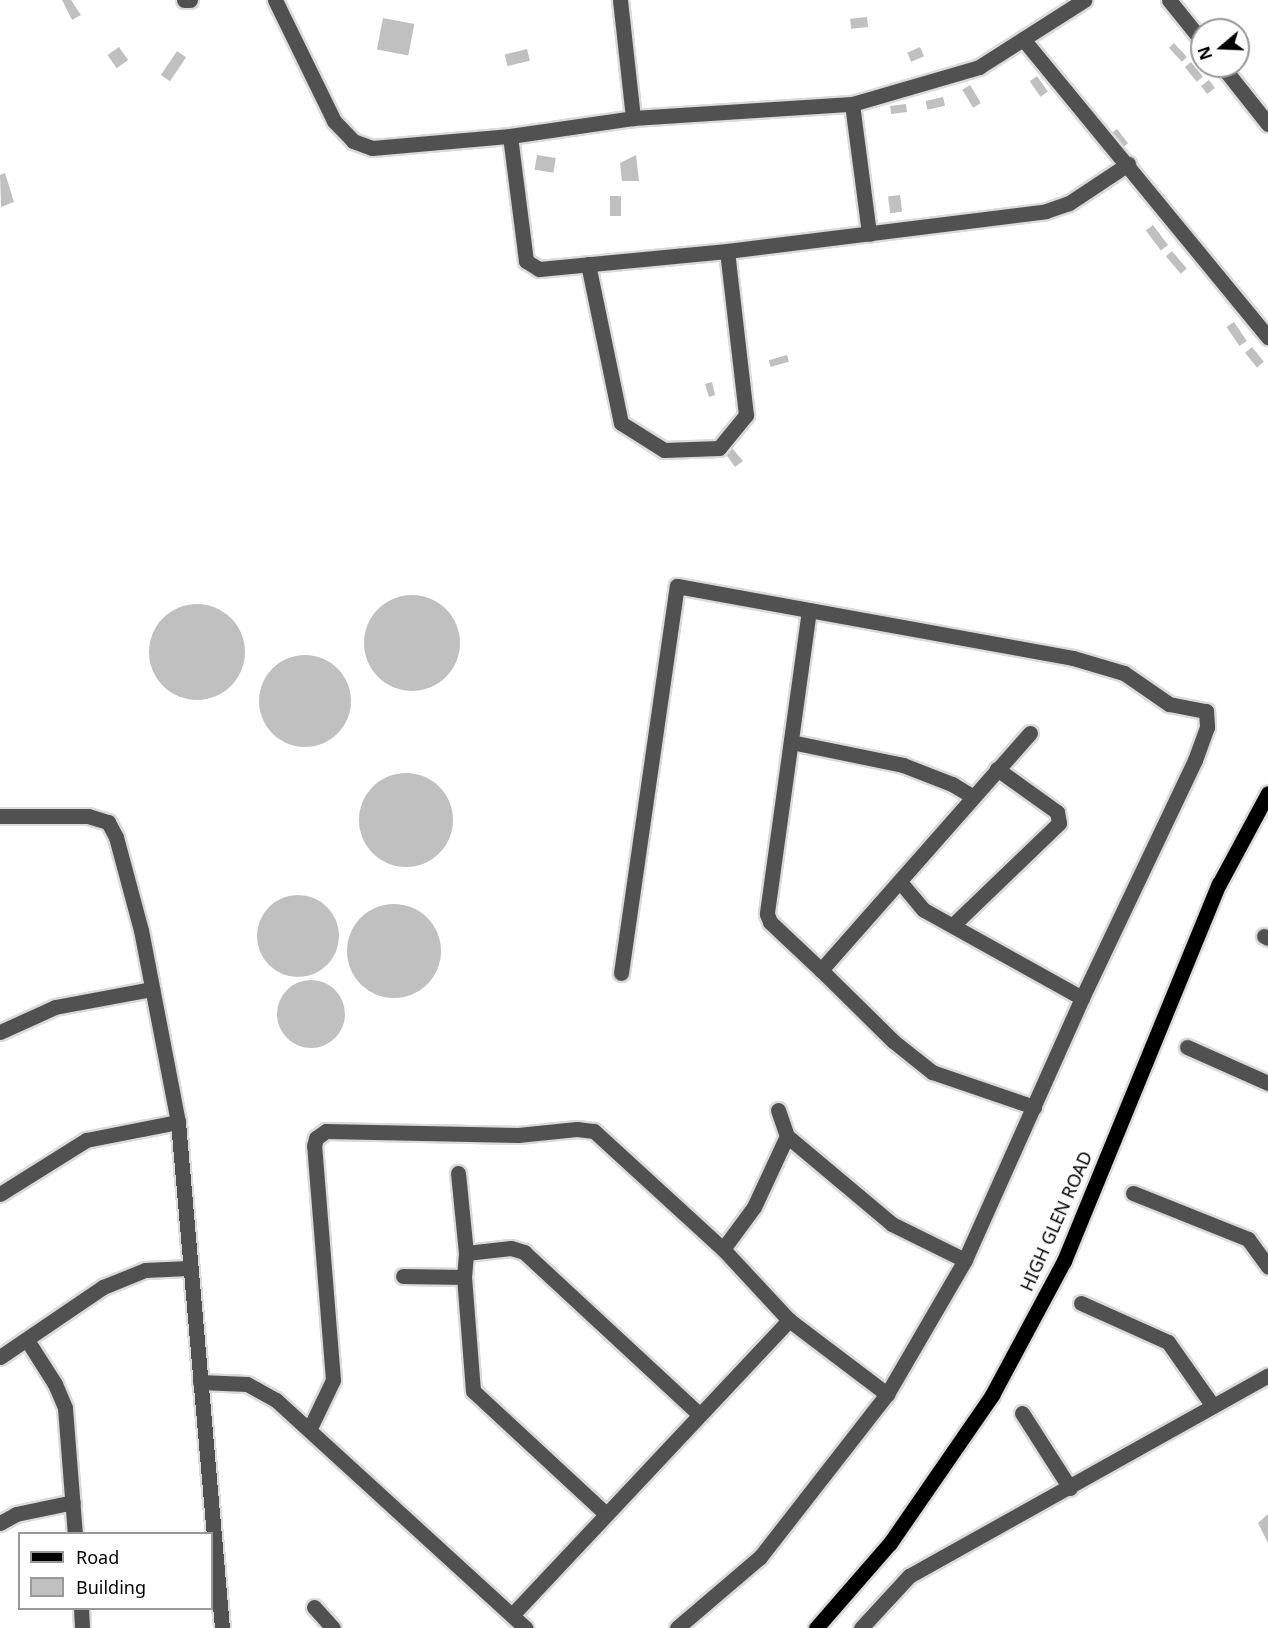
<!DOCTYPE html>
<html>
<head>
<meta charset="utf-8">
<style>
  body { margin:0 }
  #map { position:relative; width:1268px; height:1628px; overflow:hidden; background:#fff; font-family:"Noto Sans",sans-serif }
  div>[style] { position:absolute }
  [style*='--x'] { left:calc(var(--x)*1px); top:calc(var(--y)*1px); width:calc(var(--w)*1px); rotate:calc(var(--a)*1deg) }
  .building>* { inset:0; background:#c0c0c0; transform-origin:0 0 }
  .round { border-radius:50% }
  .roads { filter:drop-shadow(2px 0 #dbdbdb) drop-shadow(-2px 0 #dbdbdb) drop-shadow(0 2px #dbdbdb) drop-shadow(0 -2px #dbdbdb) }
  .minor>* { height:15px; margin:-7.5px; padding:0 7.5px; transform-origin:7.5px; border-radius:7.5px; background:#515151 }
  .major>* { height:15px; margin:-7.5px; padding:0 7.5px; transform-origin:7.5px; border-radius:7.5px; background:#000 }
  span { translate:-50% -50%; white-space:nowrap; text-align:center; line-height:1.15; -webkit-text-stroke:5px #fff; paint-order:stroke }
  .street-label { font-size:18px; color:#000 }
  .legend { position:absolute; left:18px; top:1532px; width:195px; height:78px; box-sizing:border-box; background:#fff; border:2px solid #999; margin:0; padding:8px 10px; list-style:none; font-size:18px; color:#000 }
  .legend li { display:flex; align-items:center; gap:12px; height:30px }
  .legend b { width:30px; border:2px solid #999 }
  .north { position:absolute; left:1190px; top:18px; width:60px; height:60px; box-sizing:border-box; background:#fff; border:2px solid #999; border-radius:50%; rotate:251deg; font-size:16px; font-weight:700; line-height:24px; text-align:center; color:#000 }
  .north::after { content:''; display:block; margin:auto; width:21px; height:27px; background:#000; clip-path:polygon(50% 0,100% 100%,50% 72%,0 100%) }
</style>
</head>
<body>
<div id="map">
  <div class="building">
    <i style="clip-path:polygon(62px 0,71px 0,81px 15px,72px 20px)"></i>
    <i style="left:867px;top:17px;width:10px;height:17px;rotate:84deg"></i>
    <i style="left:383px;top:18px;width:32px;height:32px;rotate:11deg"></i>
    <i style="left:1174px;top:43px;width:19px;height:7px;rotate:47deg"></i>
    <i style="left:119px;top:47px;width:16px;height:14px;rotate:55deg"></i>
    <i style="left:920px;top:47px;width:10px;height:14px;rotate:66deg"></i>
    <i style="left:527px;top:49px;width:12px;height:23px;rotate:76deg"></i>
    <i style="left:177px;top:51px;width:11px;height:29px;rotate:34deg"></i>
    <i style="left:1191px;top:62px;width:19px;height:8px;rotate:51deg"></i>
    <i style="left:1037px;top:76px;width:19px;height:9px;rotate:55deg"></i>
    <i style="left:1209px;top:80px;width:10px;height:10px;rotate:53deg"></i>
    <i style="left:970px;top:85px;width:21px;height:9px;rotate:59deg"></i>
    <i style="left:943px;top:97px;width:9px;height:18px;rotate:77deg"></i>
    <i style="left:906px;top:104px;width:8px;height:16px;rotate:83deg"></i>
    <i style="left:1117px;top:129px;width:18px;height:6px;rotate:52deg"></i>
    <i style="left:537px;top:155px;width:19px;height:15px;rotate:9deg"></i>
    <i style="clip-path:polygon(636px 155px,639px 181px,622px 181px,620px 163px)"></i>
    <i style="clip-path:polygon(5px 173px,14px 202px,1px 207px,0 175px)"></i>
    <i style="left:900px;top:195px;width:17px;height:12px;rotate:83deg"></i>
    <i style="left:610px;top:196px;width:11px;height:20px"></i>
    <i style="left:1153px;top:225px;width:25px;height:9px;rotate:53deg"></i>
    <i style="left:1172px;top:251px;width:23px;height:8px;rotate:50deg"></i>
    <i style="left:1234px;top:322px;width:23px;height:9px;rotate:56deg"></i>
    <i style="left:1252px;top:347px;width:19px;height:9px;rotate:51deg"></i>
    <i style="left:787px;top:355px;width:7px;height:19px;rotate:74deg"></i>
    <i style="clip-path:polygon(712px 382px,715px 395px,709px 397px,705px 384px)"></i>
    <i style="clip-path:polygon(732px 448px,743px 461px,735px 467px,725px 453px)"></i>
    <i class="round" style="left:364px;top:595px;width:96px;height:96px"></i>
    <i class="round" style="left:149px;top:604px;width:96px;height:96px"></i>
    <i class="round" style="left:259px;top:655px;width:92px;height:92px"></i>
    <i class="round" style="left:359px;top:773px;width:94px;height:94px"></i>
    <i class="round" style="left:257px;top:895px;width:82px;height:82px"></i>
    <i class="round" style="left:347px;top:904px;width:94px;height:94px"></i>
    <i class="round" style="left:277px;top:980px;width:68px;height:68px"></i>
    <i style="clip-path:polygon(1268px 1514px,1268px 1543px,1258px 1523px)"></i>
  </div>
  <div class="roads">
    <div class="minor">
      <i style="--x:184;--y:0;--w:6;--a:0"></i>
      <i style="--x:275;--y:0;--w:135;--a:64"></i>
      <i style="--x:334;--y:121;--w:28;--a:46"></i>
      <i style="--x:353;--y:141;--w:20;--a:20"></i>
      <i style="--x:372;--y:148;--w:139;--a:-5"></i>
      <i style="--x:510;--y:136;--w:124;--a:-8.3"></i>
      <i style="--x:633;--y:118;--w:219;--a:-3.7"></i>
      <i style="--x:852;--y:104;--w:132;--a:-16.2"></i>
      <i style="--x:979;--y:67;--w:125;--a:-32.5"></i>
      <i style="--x:620;--y:0;--w:119;--a:83.7"></i>
      <i style="--x:1169;--y:0;--w:53;--a:51.2"></i>
      <i style="--x:1023;--y:39;--w:386;--a:50.6"></i>
      <i style="--x:1222;--y:66;--w:74;--a:51.6"></i>
      <i style="--x:852;--y:104;--w:131;--a:82.5"></i>
      <i style="--x:510;--y:136;--w:126;--a:82.7"></i>
      <i style="--x:526;--y:261;--w:15;--a:32"></i>
      <i style="--x:539;--y:269;--w:189;--a:-5.5"></i>
      <i style="--x:727;--y:251;--w:321;--a:-7.1"></i>
      <i style="--x:1046;--y:211;--w:24;--a:-19"></i>
      <i style="--x:1069;--y:203;--w:71;--a:-33.5"></i>
      <i style="--x:588;--y:264;--w:162;--a:78.3"></i>
      <i style="--x:621;--y:423;--w:51;--a:32.1"></i>
      <i style="--x:664;--y:450;--w:55;--a:-2.1"></i>
      <i style="--x:719;--y:448;--w:43;--a:-50.7"></i>
      <i style="--x:746;--y:415;--w:165;--a:-96.6"></i>
      <i style="--x:809;--y:610;--w:307;--a:97.9"></i>
      <i style="--x:767;--y:914;--w:9;--a:69"></i>
      <i style="--x:770;--y:922;--w:70;--a:43.3"></i>
      <i style="--x:821;--y:970;--w:316;--a:-48.6"></i>
      <i style="--x:791;--y:742;--w:114;--a:11.6"></i>
      <i style="--x:903;--y:765;--w:53;--a:21.2"></i>
      <i style="--x:952;--y:784;--w:23;--a:31"></i>
      <i style="--x:0;--y:816;--w:88;--a:0"></i>
      <i style="--x:88;--y:816;--w:21;--a:17"></i>
      <i style="--x:108;--y:822;--w:17;--a:62"></i>
      <i style="--x:116;--y:837;--w:96;--a:75"></i>
      <i style="--x:141;--y:930;--w:196;--a:79.1"></i>
      <i style="--x:178;--y:1122;--w:508;--a:85.03"></i>
      <i style="--x:901;--y:883;--w:35;--a:50"></i>
      <i style="--x:924;--y:910;--w:181;--a:29.1"></i>
      <i style="--x:953;--y:925;--w:147;--a:-43.9"></i>
      <i style="--x:1059;--y:823;--w:11;--a:-100"></i>
      <i style="--x:1057;--y:812;--w:74;--a:-144.4"></i>
      <i style="--x:1264;--y:936;--w:4;--a:27"></i>
      <i style="--x:821;--y:970;--w:101;--a:44.6"></i>
      <i style="--x:893;--y:1041;--w:50;--a:38.5"></i>
      <i style="--x:932;--y:1072;--w:108;--a:18.9"></i>
      <i style="--x:621;--y:973;--w:391;--a:-81.8"></i>
      <i style="--x:677;--y:586;--w:402;--a:10.3"></i>
      <i style="--x:1073;--y:658;--w:53;--a:16.4"></i>
      <i style="--x:1124;--y:673;--w:55;--a:34.6"></i>
      <i style="--x:1169;--y:704;--w:38;--a:11"></i>
      <i style="--x:1206;--y:711;--w:16;--a:86"></i>
      <i style="--x:1207;--y:727;--w:35;--a:110"></i>
      <i style="--x:1195;--y:760;--w:263;--a:115.4"></i>
      <i style="--x:1082;--y:998;--w:287;--a:114.1"></i>
      <i style="--x:965;--y:1260;--w:155;--a:120.2"></i>
      <i style="--x:887;--y:1394;--w:207;--a:127.9"></i>
      <i style="--x:760;--y:1557;--w:109;--a:139.5"></i>
      <i style="--x:0;--y:1032;--w:60;--a:-24.4"></i>
      <i style="--x:55;--y:1007;--w:99;--a:-10.5"></i>
      <i style="--x:1187;--y:1047;--w:89;--a:24"></i>
      <i style="--x:778;--y:1110;--w:28;--a:71"></i>
      <i style="--x:787;--y:1136;--w:137;--a:40"></i>
      <i style="--x:892;--y:1224;--w:81;--a:26.3"></i>
      <i style="--x:458;--y:1173;--w:80;--a:84.3"></i>
      <i style="--x:1133;--y:1193;--w:124;--a:21.8"></i>
      <i style="--x:1248;--y:1239;--w:34;--a:54"></i>
      <i style="--x:0;--y:1194;--w:102;--a:-32.1"></i>
      <i style="--x:86;--y:1140;--w:94;--a:-11.1"></i>
      <i style="--x:723;--y:1249;--w:52;--a:-53.6"></i>
      <i style="--x:754;--y:1207;--w:78;--a:-65.1"></i>
      <i style="--x:403;--y:1276;--w:61;--a:0.9"></i>
      <i style="--x:1081;--y:1303;--w:95;--a:24.1"></i>
      <i style="--x:1168;--y:1342;--w:78;--a:54.9"></i>
      <i style="--x:27;--y:1340;--w:52;--a:57.5"></i>
      <i style="--x:55;--y:1384;--w:26;--a:67"></i>
      <i style="--x:65;--y:1408;--w:126;--a:85.5"></i>
      <i style="--x:0;--y:1357;--w:125;--a:-34.2"></i>
      <i style="--x:103;--y:1287;--w:45;--a:-22"></i>
      <i style="--x:145;--y:1270;--w:43;--a:-2.7"></i>
      <i style="--x:200;--y:1382;--w:47;--a:2.4"></i>
      <i style="--x:247;--y:1384;--w:33;--a:29"></i>
      <i style="--x:276;--y:1400;--w:338;--a:42.4"></i>
      <i style="--x:1022;--y:1413;--w:89;--a:57.4"></i>
      <i style="--x:310;--y:1428;--w:53;--a:-64.4"></i>
      <i style="--x:333;--y:1380;--w:235;--a:-94.6"></i>
      <i style="--x:314;--y:1146;--w:8;--a:-76"></i>
      <i style="--x:316;--y:1138;--w:12;--a:-35"></i>
      <i style="--x:326;--y:1131;--w:192;--a:1.2"></i>
      <i style="--x:518;--y:1135;--w:59;--a:-5.8"></i>
      <i style="--x:577;--y:1129;--w:17;--a:7"></i>
      <i style="--x:594;--y:1131;--w:175;--a:42.5"></i>
      <i style="--x:723;--y:1249;--w:97;--a:47.1"></i>
      <i style="--x:789;--y:1320;--w:123;--a:37.1"></i>
      <i style="--x:606;--y:1514;--w:181;--a:-137.2"></i>
      <i style="--x:473;--y:1391;--w:114;--a:-94.5"></i>
      <i style="--x:464;--y:1277;--w:24;--a:-85"></i>
      <i style="--x:466;--y:1253;--w:45;--a:-6.3"></i>
      <i style="--x:511;--y:1248;--w:14;--a:17"></i>
      <i style="--x:524;--y:1252;--w:238;--a:42.8"></i>
      <i style="--x:0;--y:1523;--w:18;--a:-29"></i>
      <i style="--x:16;--y:1514;--w:58;--a:-11.9"></i>
      <i style="--x:314;--y:1607;--w:28;--a:48"></i>
      <i style="--x:81;--y:1608;--w:20;--a:87"></i>
      <i style="--x:512;--y:1615;--w:405;--a:-46.8"></i>
      <i style="--x:861;--y:1628;--w:71;--a:-47.3"></i>
      <i style="--x:909;--y:1576;--w:411;--a:-29.2"></i>
    </div>
    <div class="major">
      <i style="--x:816;--y:1628;--w:113;--a:-49"></i>
      <i style="--x:890;--y:1543;--w:180;--a:-55.4"></i>
      <i style="--x:992;--y:1395;--w:152;--a:-61.8"></i>
      <i style="--x:1064;--y:1261;--w:408;--a:-67.7"></i>
      <i style="--x:1219;--y:884;--w:103;--a:-61.7"></i>
    </div>
  </div>
  <div class="street-label">
    <span style="left:1056px;top:1221px;rotate:-66deg">HIGH GLEN ROAD</span>
  </div>
  <ul class="legend">
  <li><b style="height:8px;background:#000"></b>Road</li>
  <li><b style="height:16px;background:#c0c0c0"></b>Building</li>
  </ul>
  <div class="north">N</div>
</div>
</body>
</html>
